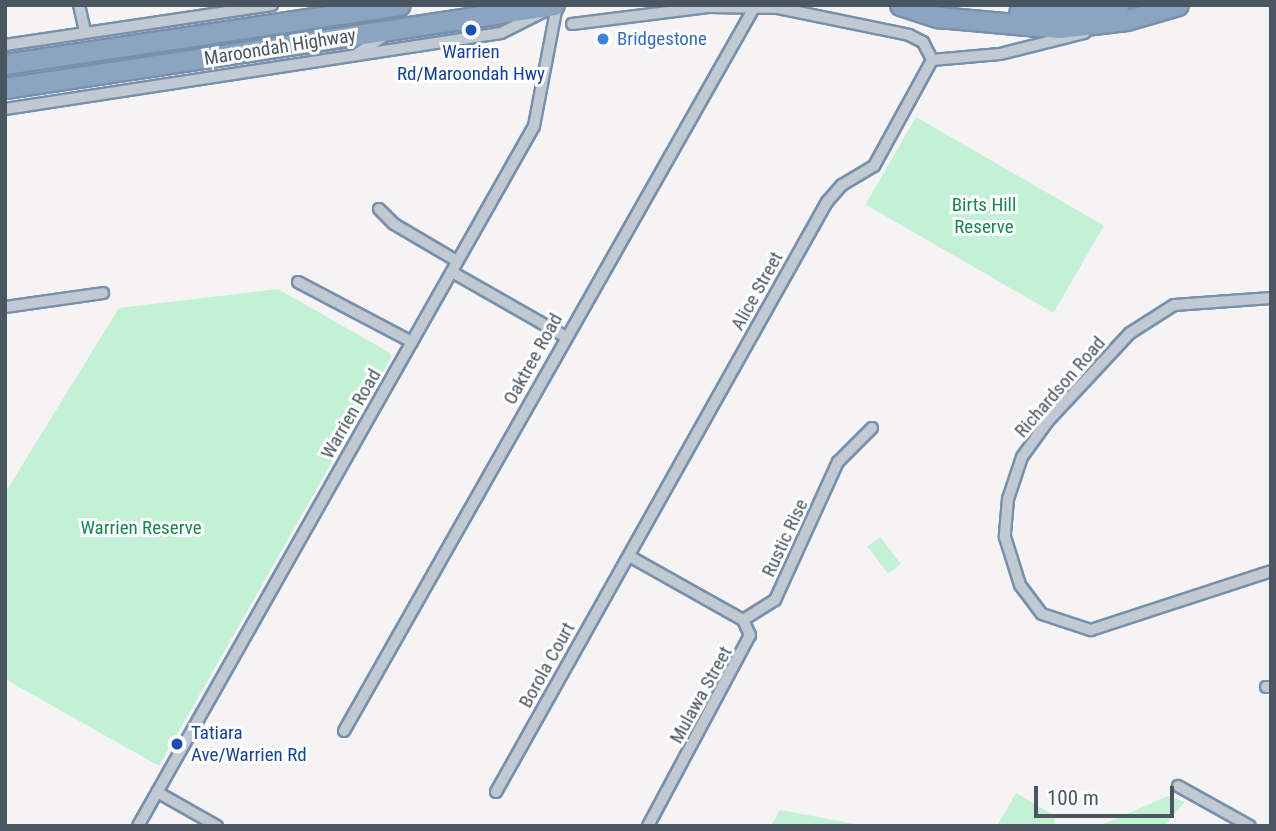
<!DOCTYPE html>
<html>
<head>
<meta charset="utf-8">
<style>
  body { margin:0 }
  #map { position:relative; width:1276px; height:831px; overflow:hidden; background:#f5f3f3; font-family:"Roboto Condensed",sans-serif }
  div>[style] { position:absolute }
  [style*='--x'] { left:calc(var(--x)*1px); top:calc(var(--y)*1px); width:calc(var(--w)*1px); rotate:calc(var(--a)*1deg) }
  .green>* { inset:0; background:#c3f1d5; transform-origin:0 0 }
  .roads { filter:drop-shadow(2px 0 #7690ad) drop-shadow(-2px 0 #7690ad) drop-shadow(0 2px #7690ad) drop-shadow(0 -2px #7690ad) }
  .street>* { height:10px; margin:-5px; padding:0 5px; transform-origin:5px; border-radius:5px; background:#c1cad2 }
  .highway>* { height:19px; margin:-9.5px; padding:0 9.5px; transform-origin:9.5px; border-radius:9.5px; background:#8ba5c1 }
  .dots>* { width:19px; height:19px; translate:-50% -50%; box-sizing:border-box; border:4px solid #fff; border-radius:50% }
  span { translate:-50% -50%; white-space:nowrap; text-align:center; line-height:1.15; -webkit-text-stroke:6px #fff; paint-order:stroke }
  .shop-label { font-size:19px; color:#366cbe }
  .left { translate:0 -50%; text-align:left }
  .street-label { font-size:19px; color:#4a5661 }
  .transit-label { font-size:19px; color:#164399 }
  .park-label { font-size:19px; color:#17864f }
  .frame { position:absolute; inset:0; border:7px solid #4a5661; pointer-events:none }
  .scale { position:absolute; left:1034px; top:786px; width:140px; height:32px; box-sizing:border-box; border:4px solid #4a5661; border-top:0; padding-left:9px; font-size:21px; line-height:24px; white-space:nowrap; color:#4a5661; -webkit-text-stroke:5px #fff; paint-order:stroke }
</style>
</head>
<body>
<div id="map">
  <div class="green">
    <i style="left:916px;top:117px;width:217px;height:101px;rotate:30deg"></i>
    <i style="clip-path:polygon(278px 289px,390px 353px,391px 358px,159px 766px,5px 679px,5px 493px,119px 308px)"></i>
    <i style="left:880px;top:537px;width:34px;height:16px;rotate:52deg"></i>
    <i style="clip-path:polygon(1016px 793px,1055px 816px,1054px 826px,997px 826px)"></i>
    <i style="clip-path:polygon(1168px 796px,1185px 802px,1164px 826px,1099px 826px)"></i>
    <i style="clip-path:polygon(780px 810px,867px 826px,771px 826px)"></i>
  </div>
  <div class="roads">
    <div class="street">
      <i style="--x:79;--y:5;--w:28;--a:77"></i>
      <i style="--x:572;--y:24;--w:137;--a:-7.1"></i>
      <i style="--x:708;--y:7;--w:70;--a:0.8"></i>
      <i style="--x:778;--y:8;--w:134;--a:11.6"></i>
      <i style="--x:909;--y:35;--w:16;--a:27"></i>
      <i style="--x:923;--y:42;--w:20;--a:63"></i>
      <i style="--x:5;--y:45;--w:270;--a:-8.5"></i>
      <i style="--x:357;--y:54;--w:36;--a:-34"></i>
      <i style="--x:932;--y:60;--w:68;--a:-5"></i>
      <i style="--x:1000;--y:54;--w:87;--a:-14"></i>
      <i style="--x:5;--y:109;--w:502;--a:-8.71"></i>
      <i style="--x:501;--y:33;--w:45;--a:-26.6"></i>
      <i style="--x:379;--y:209;--w:21;--a:45"></i>
      <i style="--x:394;--y:224;--w:73;--a:30.4"></i>
      <i style="--x:452;--y:272;--w:131;--a:29.7"></i>
      <i style="--x:298;--y:282;--w:129;--a:27.8"></i>
      <i style="--x:1271;--y:298;--w:97;--a:175.9"></i>
      <i style="--x:1174;--y:305;--w:52;--a:147.5"></i>
      <i style="--x:1130;--y:333;--w:120;--a:133"></i>
      <i style="--x:1048;--y:421;--w:44;--a:125.8"></i>
      <i style="--x:1022;--y:457;--w:44;--a:108.4"></i>
      <i style="--x:1008;--y:499;--w:38;--a:95"></i>
      <i style="--x:1005;--y:537;--w:50;--a:72.6"></i>
      <i style="--x:1020;--y:585;--w:36;--a:53"></i>
      <i style="--x:1042;--y:614;--w:52;--a:18.1"></i>
      <i style="--x:1091;--y:630;--w:189;--a:-18.1"></i>
      <i style="--x:5;--y:307;--w:99;--a:-8.1"></i>
      <i style="--x:629;--y:556;--w:131;--a:29.3"></i>
      <i style="--x:743;--y:620;--w:17;--a:65"></i>
      <i style="--x:750;--y:635;--w:217;--a:118.1"></i>
      <i style="--x:743;--y:620;--w:38;--a:-32"></i>
      <i style="--x:775;--y:600;--w:152;--a:-65.5"></i>
      <i style="--x:838;--y:462;--w:48;--a:-45"></i>
      <i style="--x:1266;--y:687;--w:5;--a:0"></i>
      <i style="--x:344;--y:731;--w:833;--a:-60.45"></i>
      <i style="--x:1178;--y:786;--w:82;--a:29.1"></i>
      <i style="--x:157;--y:792;--w:69;--a:29.5"></i>
      <i style="--x:496;--y:792;--w:677;--a:-60.71"></i>
      <i style="--x:827;--y:202;--w:23;--a:-49"></i>
      <i style="--x:842;--y:185;--w:37;--a:-31"></i>
      <i style="--x:874;--y:166;--w:121;--a:-61.3"></i>
      <i style="--x:138;--y:826;--w:804;--a:-60.5"></i>
      <i style="--x:534;--y:126;--w:123;--a:-79.2"></i>
    </div>
    <div class="highway">
      <i style="--x:900;--y:5;--w:40;--a:18"></i>
      <i style="--x:938;--y:17;--w:122;--a:5.2"></i>
      <i style="--x:1060;--y:28;--w:67;--a:-6.8"></i>
      <i style="--x:1127;--y:20;--w:53;--a:-16.4"></i>
      <i style="--x:1019;--y:13;--w:100;--a:-4.6"></i>
      <i style="--x:5;--y:64;--w:399;--a:-8.5"></i>
      <i style="--x:5;--y:88;--w:555;--a:-8.6"></i>
    </div>
  </div>
  <div class="dots">
    <i style="left:471px;top:30px;background:#1a4fb4"></i>
    <i style="left:603px;top:39px;background:#3f7fe0"></i>
    <i style="left:177px;top:744px;background:#1a4fb4"></i>
  </div>
  <div class="shop-label">
    <span class="left" style="left:617px;top:39px">Bridgestone</span>
  </div>
  <div class="street-label">
    <span style="left:280px;top:47px;rotate:-9deg">Maroondah Highway</span>
    <span style="left:757px;top:291px;rotate:-61deg">Alice Street</span>
    <span style="left:533px;top:359px;rotate:-61deg">Oaktree Road</span>
    <span style="left:1060px;top:387px;rotate:-49deg">Richardson Road</span>
    <span style="left:351px;top:414px;rotate:-60deg">Warrien Road</span>
    <span style="left:785px;top:538px;rotate:-65deg">Rustic Rise</span>
    <span style="left:547px;top:665px;rotate:-61deg">Borola Court</span>
    <span style="left:701px;top:695px;rotate:-61deg">Mulawa Street</span>
  </div>
  <div class="transit-label">
    <span style="left:471px;top:63px">Warrien<br>Rd/Maroondah Hwy</span>
    <span class="left" style="left:191px;top:744px">Tatiara<br>Ave/Warrien Rd</span>
  </div>
  <div class="park-label">
    <span style="left:984px;top:216px">Birts Hill<br>Reserve</span>
    <span style="left:141px;top:528px">Warrien Reserve</span>
  </div>
  <div class="frame"></div>
  <div class="scale">100 m</div>
</div>
</body>
</html>
